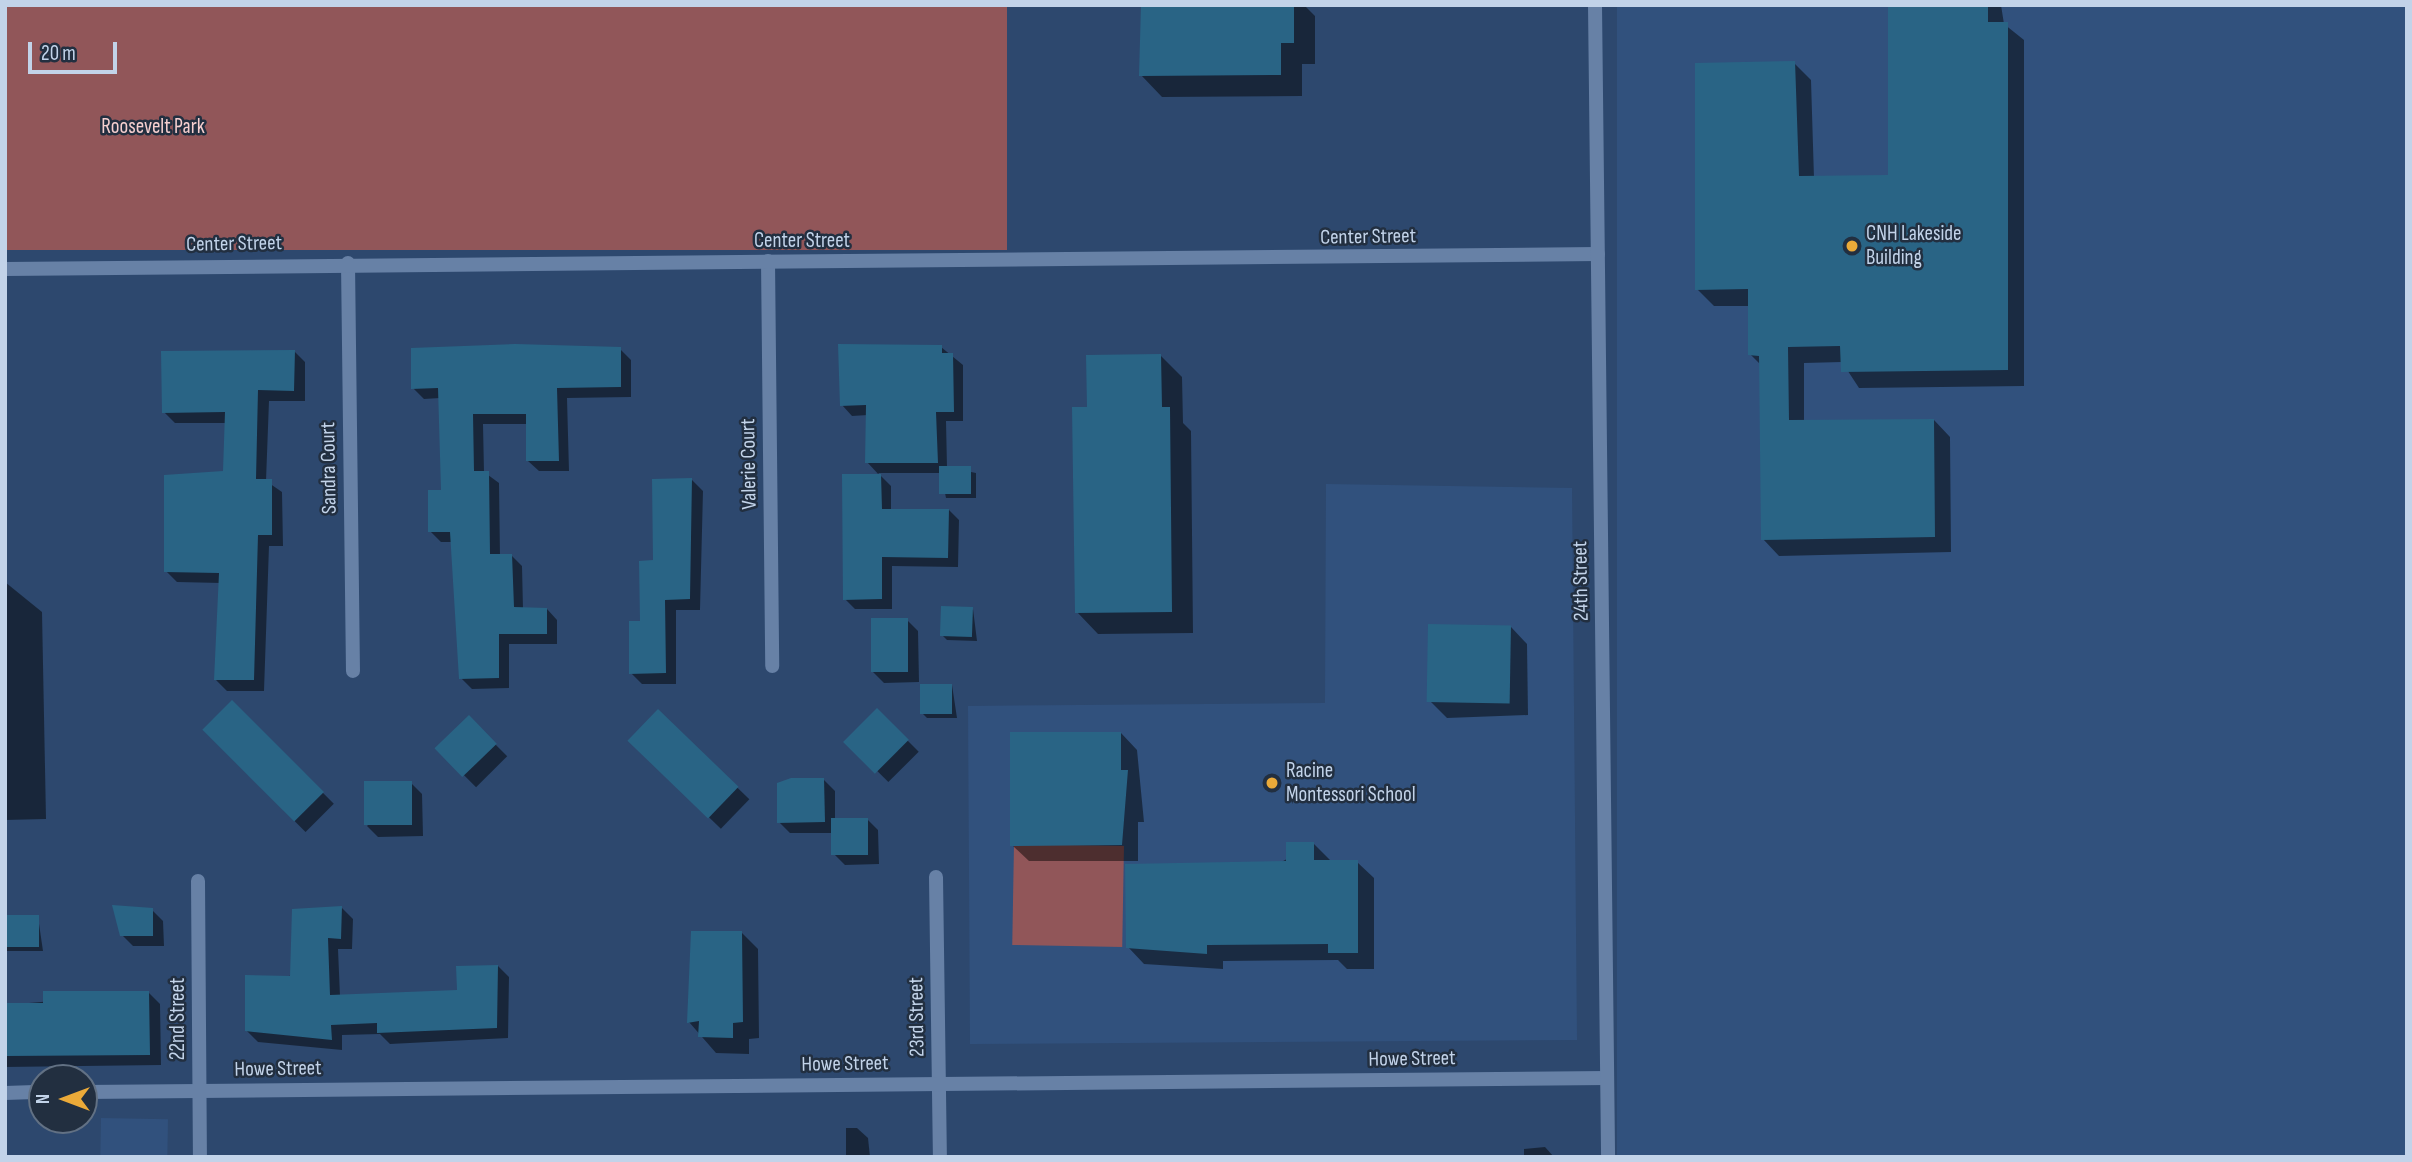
<!DOCTYPE html>
<html>
<head>
<meta charset="utf-8">
<style>
  body { margin:0 }
  #map { position:relative; width:2412px; height:1162px; overflow:hidden; background:#2d486e; font-family:"Sofia Sans Condensed",sans-serif }
  div>[style] { position:absolute }
  [style*='--x'] { left:calc(var(--x)*1px); top:calc(var(--y)*1px); width:calc(var(--w)*1px); rotate:calc(var(--a)*1deg) }
  .built>* { inset:0; background:#31517d; transform-origin:0 0 }
  .green>* { inset:0; background:#915659; transform-origin:0 0 }
  .shadow>* { inset:0; background:#0007; transform-origin:0 0 }
  .building>* { inset:0; background:#296485; transform-origin:0 0 }
  .minor>* { height:14px; margin:-7px; padding:0 7px; transform-origin:7px; border-radius:7px; background:#6781a6 }
  .tertiary>* { height:14px; margin:-7px; padding:0 7px; transform-origin:7px; border-radius:7px; background:#6781a6 }
  .dots>* { width:19px; height:19px; translate:-50% -50%; box-sizing:border-box; border:4px solid #222f40; border-radius:50% }
  span { translate:-50% -50%; white-space:nowrap; text-align:center; line-height:1.15; -webkit-text-stroke:5px #222f40; paint-order:stroke }
  .park-label { font-size:21px; color:#f6cfcf }
  .poi-label { font-size:21px; color:#c2d3e9 }
  .left { translate:0 -50%; text-align:left }
  .street-label { font-size:21px; color:#c2d3e9 }
  .frame { position:absolute; inset:0; border:7px solid #c2d3e9; pointer-events:none }
  .north { position:absolute; left:28px; top:1064px; width:70px; height:70px; box-sizing:border-box; background:#222f40; border:2px solid #627184; border-radius:50%; rotate:270deg; font-size:19px; font-weight:700; line-height:28px; text-align:center; color:#c2d3e9 }
  .north::after { content:''; display:block; margin:auto; width:24px; height:32px; background:#ebaa39; clip-path:polygon(50% 0,100% 100%,50% 72%,0 100%) }
  .scale { position:absolute; left:28px; top:42px; width:89px; height:32px; box-sizing:border-box; border:4px solid #c2d3e9; border-top:0; padding-left:9px; font-size:21px; line-height:24px; white-space:nowrap; color:#c2d3e9; -webkit-text-stroke:5px #222f40; paint-order:stroke }
</style>
</head>
<body>
<div id="map">
  <div class="built">
    <i style="left:1617px;top:5px;width:790px;height:1152px"></i>
    <i style="clip-path:polygon(1326px 484px,1572px 488px,1577px 1040px,970px 1044px,968px 706px,1325px 703px)"></i>
    <i style="left:101px;top:1118px;width:67px;height:39px;rotate:1deg"></i>
  </div>
  <div class="green">
    <i style="left:5px;top:5px;width:1002px;height:245px"></i>
    <i style="left:1014px;top:844px;width:110px;height:101px;rotate:1deg"></i>
  </div>
  <div class="shadow">
    <i style="clip-path:polygon(1141px 5px,1304px 5px,1315px 16px,1315px 64px,1302px 64px,1302px 96px,1162px 97px,1141px 75px)"></i>
    <i style="clip-path:polygon(1890px 5px,2001px 5px,2004px 24px,2024px 40px,2024px 386px,1859px 388px,1842px 362px,1804px 363px,1804px 422px,1934px 420px,1950px 437px,1951px 552px,1779px 556px,1763px 539px,1761px 365px,1750px 354px,1750px 306px,1714px 306px,1697px 289px,1794px 63px,1811px 80px,1814px 178px,1890px 177px)"></i>
    <i style="clip-path:polygon(941px 347px,963px 365px,963px 421px,946px 421px,947px 467px,976px 473px,976px 498px,946px 498px,941px 473px,878px 473px,891px 486px,891px 510px,949px 510px,959px 520px,958px 567px,892px 566px,892px 609px,855px 609px,845px 599px,880px 476px,867px 462px,868px 415px,852px 416px,842px 405px)"></i>
    <i style="clip-path:polygon(620px 349px,631px 360px,631px 397px,567px 398px,569px 471px,539px 471px,528px 461px,528px 424px,483px 424px,484px 472px,499px 483px,500px 556px,512px 556px,522px 566px,523px 609px,547px 609px,557px 620px,557px 644px,509px 644px,509px 688px,472px 689px,461px 678px,452px 542px,441px 542px,430px 531px,443px 492px,440px 398px,424px 399px,413px 388px)"></i>
    <i style="clip-path:polygon(294px 351px,305px 362px,305px 401px,269px 401px,266px 481px,282px 492px,283px 546px,269px 546px,264px 691px,227px 691px,216px 680px,221px 583px,177px 582px,166px 571px,224px 472px,226px 423px,175px 423px,164px 412px)"></i>
    <i style="clip-path:polygon(1161px 356px,1182px 377px,1183px 423px,1191px 431px,1193px 633px,1098px 634px,1077px 612px,1089px 409px)"></i>
    <i style="clip-path:polygon(692px 480px,703px 491px,700px 610px,676px 610px,676px 684px,642px 684px,631px 673px,654px 562px)"></i>
    <i style="clip-path:polygon(5px 582px,42px 612px,46px 819px,5px 820px)"></i>
    <i style="clip-path:polygon(973px 609px,977px 641px,947px 640px,942px 635px)"></i>
    <i style="clip-path:polygon(907px 620px,918px 631px,919px 682px,884px 683px,873px 672px)"></i>
    <i style="clip-path:polygon(1511px 627px,1527px 644px,1528px 715px,1447px 718px,1430px 701px)"></i>
    <i style="clip-path:polygon(952px 685px,957px 718px,927px 718px,922px 713px)"></i>
    <i style="left:232px;top:702px;width:144px;height:40px;rotate:45deg"></i>
    <i style="left:877px;top:710px;width:59px;height:43px;rotate:45deg"></i>
    <i style="left:658px;top:711px;width:127px;height:41px;rotate:44deg"></i>
    <i style="left:469px;top:718px;width:54px;height:44px;rotate:45deg"></i>
    <i style="clip-path:polygon(1121px 733px,1137px 750px,1144px 822px,1138px 822px,1138px 861px,1029px 861px,1012px 845px)"></i>
    <i style="clip-path:polygon(824px 780px,835px 791px,835px 820px,867px 819px,878px 830px,879px 864px,845px 865px,834px 854px,833px 833px,790px 833px,779px 822px)"></i>
    <i style="clip-path:polygon(411px 783px,422px 794px,423px 836px,378px 837px,367px 826px)"></i>
    <i style="clip-path:polygon(1314px 844px,1330px 860px,1357px 862px,1374px 878px,1374px 969px,1347px 969px,1338px 960px,1223px 961px,1223px 969px,1144px 964px,1128px 947px)"></i>
    <i style="clip-path:polygon(342px 908px,353px 919px,352px 949px,338px 949px,340px 996px,458px 992px,498px 966px,509px 977px,508px 1038px,390px 1044px,380px 1034px,342px 1035px,342px 1050px,258px 1042px,247px 1031px)"></i>
    <i style="clip-path:polygon(152px 910px,163px 921px,164px 946px,133px 946px,122px 935px)"></i>
    <i style="clip-path:polygon(38px 917px,43px 951px,5px 951px,5px 918px)"></i>
    <i style="clip-path:polygon(742px 933px,758px 949px,759px 1038px,749px 1039px,749px 1054px,716px 1053px,689px 1022px)"></i>
    <i style="clip-path:polygon(149px 993px,160px 1004px,161px 1065px,5px 1067px,5px 1005px)"></i>
    <i style="clip-path:polygon(846px 1128px,857px 1128px,868px 1138px,870px 1157px,846px 1157px)"></i>
    <i style="clip-path:polygon(1545px 1147px,1554px 1157px,1524px 1157px,1524px 1149px)"></i>
  </div>
  <div class="building">
    <i style="clip-path:polygon(1141px 5px,1294px 5px,1294px 43px,1281px 43px,1281px 75px,1139px 76px)"></i>
    <i style="clip-path:polygon(1888px 5px,1988px 5px,1988px 22px,2008px 22px,2008px 370px,1841px 372px,1840px 346px,1788px 347px,1789px 420px,1934px 419px,1935px 537px,1761px 540px,1759px 356px,1748px 355px,1748px 289px,1695px 290px,1695px 63px,1795px 61px,1799px 176px,1888px 175px)"></i>
    <i style="clip-path:polygon(515px 344px,621px 347px,621px 387px,557px 388px,559px 461px,526px 461px,526px 414px,473px 414px,474px 471px,489px 471px,490px 554px,512px 554px,514px 607px,547px 608px,547px 634px,499px 634px,499px 678px,459px 679px,450px 532px,428px 532px,428px 490px,441px 490px,438px 388px,411px 389px,411px 348px)"></i>
    <i style="clip-path:polygon(838px 344px,942px 345px,942px 353px,953px 353px,954px 412px,936px 412px,938px 463px,865px 463px,866px 405px,840px 406px)"></i>
    <i style="clip-path:polygon(295px 350px,294px 391px,258px 390px,256px 479px,272px 479px,272px 535px,258px 535px,254px 680px,214px 680px,219px 573px,164px 572px,164px 475px,223px 471px,225px 412px,162px 413px,161px 351px)"></i>
    <i style="clip-path:polygon(1161px 354px,1162px 407px,1170px 407px,1172px 612px,1075px 613px,1072px 407px,1087px 407px,1086px 355px)"></i>
    <i style="left:939px;top:466px;width:32px;height:28px"></i>
    <i style="clip-path:polygon(842px 474px,881px 474px,882px 509px,949px 509px,948px 558px,882px 557px,882px 599px,843px 600px)"></i>
    <i style="clip-path:polygon(692px 478px,690px 599px,665px 600px,666px 673px,629px 674px,629px 621px,640px 621px,639px 561px,653px 560px,652px 479px)"></i>
    <i style="left:941px;top:606px;width:32px;height:30px;rotate:2deg"></i>
    <i style="left:908px;top:618px;width:54px;height:37px;rotate:90deg"></i>
    <i style="left:1428px;top:624px;width:83px;height:78px;rotate:1deg"></i>
    <i style="left:920px;top:684px;width:32px;height:30px"></i>
    <i style="left:232px;top:700px;width:130px;height:42px;rotate:45deg"></i>
    <i style="left:877px;top:708px;width:45px;height:48px;rotate:45deg"></i>
    <i style="left:658px;top:709px;width:112px;height:44px;rotate:44deg"></i>
    <i style="left:469px;top:715px;width:40px;height:48px;rotate:46deg"></i>
    <i style="clip-path:polygon(1010px 732px,1121px 732px,1121px 770px,1128px 770px,1122px 845px,1010px 846px)"></i>
    <i style="clip-path:polygon(791px 778px,824px 778px,825px 822px,777px 823px,777px 783px)"></i>
    <i style="left:412px;top:781px;width:44px;height:48px;rotate:90deg"></i>
    <i style="left:831px;top:818px;width:37px;height:37px"></i>
    <i style="clip-path:polygon(1286px 842px,1314px 842px,1314px 860px,1358px 860px,1358px 953px,1328px 953px,1328px 944px,1207px 945px,1207px 954px,1126px 948px,1125px 864px,1286px 861px)"></i>
    <i style="clip-path:polygon(112px 905px,153px 908px,153px 936px,120px 936px)"></i>
    <i style="clip-path:polygon(342px 906px,341px 939px,328px 938px,330px 995px,457px 990px,456px 966px,498px 965px,497px 1028px,377px 1033px,377px 1023px,331px 1025px,332px 1040px,245px 1031px,245px 975px,290px 976px,292px 909px)"></i>
    <i style="left:7px;top:915px;width:32px;height:32px"></i>
    <i style="clip-path:polygon(691px 931px,742px 931px,743px 1022px,733px 1023px,733px 1038px,698px 1037px,699px 1021px,687px 1023px)"></i>
    <i style="clip-path:polygon(43px 991px,149px 991px,150px 1055px,5px 1056px,5px 1003px,43px 1003px)"></i>
  </div>
  <div class="minor">
    <i style="--x:768;--y:261;--w:405;--a:89.4"></i>
    <i style="--x:348;--y:263;--w:408;--a:89.3"></i>
    <i style="--x:5;--y:269;--w:1593;--a:-0.54"></i>
    <i style="--x:936;--y:877;--w:280;--a:89.2"></i>
    <i style="--x:198;--y:881;--w:276;--a:89.6"></i>
    <i style="--x:84;--y:1092;--w:1523;--a:-0.53"></i>
    <i style="--x:5;--y:1093;--w:37;--a:-2"></i>
  </div>
  <div class="tertiary">
    <i style="--x:1595;--y:5;--w:1152;--a:89.35"></i>
  </div>
  <div class="dots">
    <i style="left:1852px;top:246px;background:#ebaa39"></i>
    <i style="left:1272px;top:783px;background:#ebaa39"></i>
  </div>
  <div class="park-label">
    <span style="left:153px;top:127px">Roosevelt Park</span>
  </div>
  <div class="poi-label">
    <span class="left" style="left:1866px;top:246px">CNH Lakeside<br>Building</span>
    <span class="left" style="left:1286px;top:783px">Racine<br>Montessori School</span>
  </div>
  <div class="street-label">
    <span style="left:1368px;top:237px;rotate:-1deg">Center Street</span>
    <span style="left:802px;top:241px">Center Street</span>
    <span style="left:234px;top:244px;rotate:-1deg">Center Street</span>
    <span style="left:749px;top:464px;rotate:-91deg">Valerie Court</span>
    <span style="left:329px;top:468px;rotate:-91deg">Sandra Court</span>
    <span style="left:1581px;top:581px;rotate:-91deg">24th Street</span>
    <span style="left:917px;top:1017px;rotate:-91deg">23rd Street</span>
    <span style="left:178px;top:1019px;rotate:-90deg">22nd Street</span>
    <span style="left:1412px;top:1059px;rotate:-1deg">Howe Street</span>
    <span style="left:845px;top:1064px;rotate:-1deg">Howe Street</span>
    <span style="left:278px;top:1069px;rotate:-1deg">Howe Street</span>
  </div>
  <div class="frame"></div>
  <div class="north">N</div>
  <div class="scale">20 m</div>
</div>
</body>
</html>
